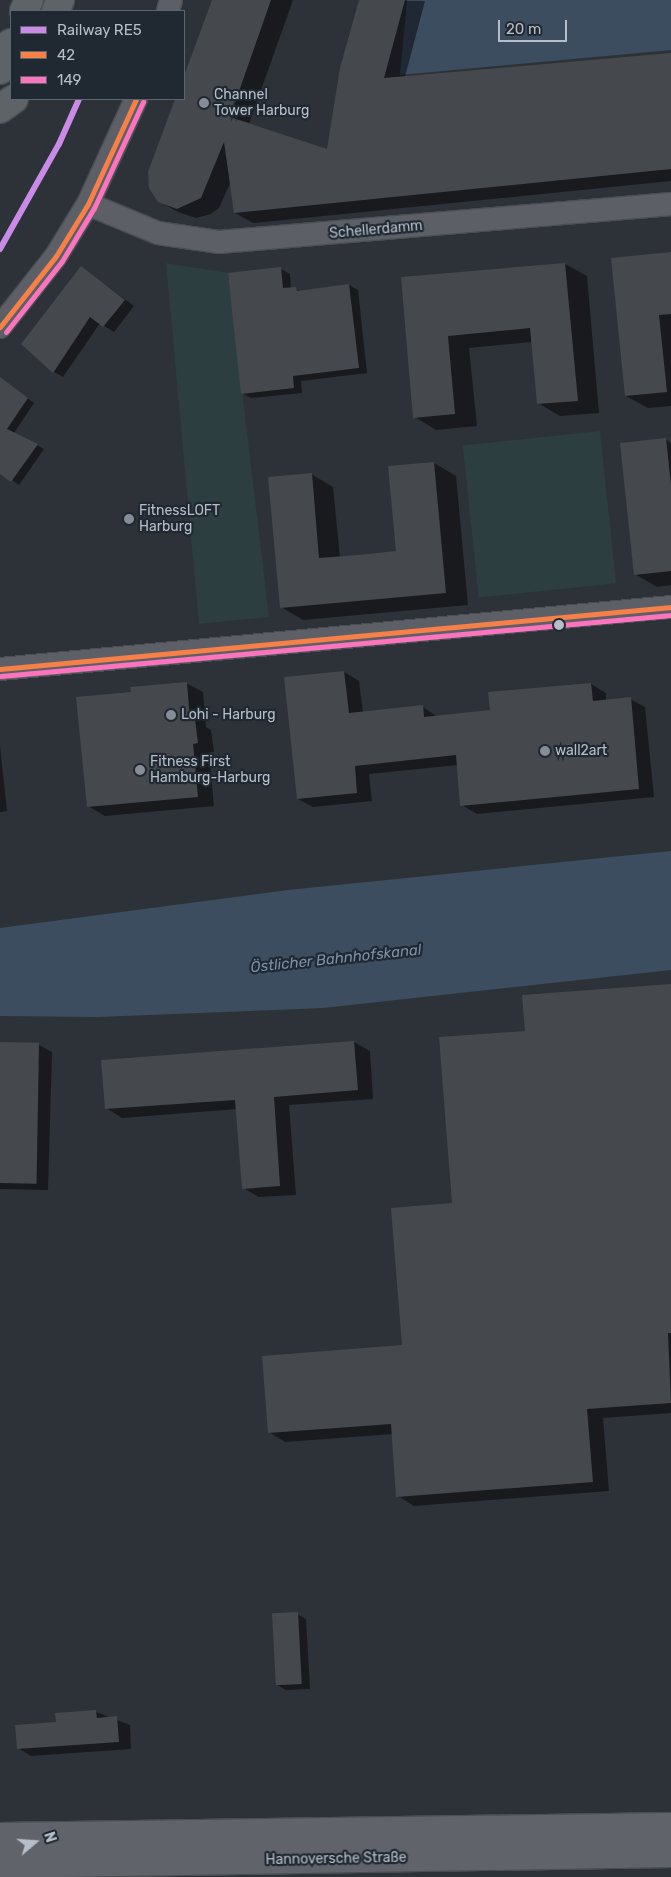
<!DOCTYPE html>
<html>
<head>
<meta charset="utf-8">
<style>
  body { margin:0 }
  #map { position:relative; width:671px; height:1877px; overflow:hidden; background:#2d3238; font-family:Rubik,sans-serif }
  div>[style] { position:absolute }
  [style*='--x'] { left:calc(var(--x)*1px); top:calc(var(--y)*1px); width:calc(var(--w)*1px); rotate:calc(var(--a)*1deg) }
  .green>* { inset:0; background:#2c3e3f; transform-origin:0 0 }
  .water>* { inset:0; background:#3d4d60 }
  .shadow>* { inset:0; background:#0007 }
  .building>* { inset:0; background:#45494e; transform-origin:0 0 }
  .roads { filter:drop-shadow(1px 0 #4a4e53) drop-shadow(-1px 0 #4a4e53) drop-shadow(0 1px #4a4e53) drop-shadow(0 -1px #4a4e53) }
  .minor>* { height:22px; margin:-11px; padding:0 11px; transform-origin:11px; border-radius:11px; background:#5c6066 }
  .secondary>* { height:28px; margin:-14px; padding:0 14px; transform-origin:14px; border-radius:14px; background:#60646a }
  .primary>* { height:28px; margin:-14px; padding:0 14px; transform-origin:14px; border-radius:14px; background:#5e6368 }
  .bus-1>* { height:5px; margin:-2.5px; padding:0 2.5px; transform-origin:2.5px; border-radius:2.5px; background:#f78048 }
  .bus-2>* { height:5px; margin:-2.5px; padding:0 2.5px; transform-origin:2.5px; border-radius:2.5px; background:#fc73be }
  .rail-1>* { height:6px; margin:-3px; padding:0 3px; transform-origin:3px; border-radius:3px; background:#ca8be6 }
  .dots>* { width:14px; height:14px; translate:-50% -50%; box-sizing:border-box; border:2px solid #202832; border-radius:50% }
  span { translate:-50% -50%; white-space:nowrap; text-align:center; line-height:1.15; -webkit-text-stroke:4.5px #202832; paint-order:stroke }
  .poi-label { font-size:14px; color:#b7bec8 }
  .left { translate:0 -50%; text-align:left }
  .street-label { font-size:14px; color:#b7bec8 }
  .water-label { font-size:15px; color:#7b90a8; font-style:italic }
  .legend { position:absolute; left:10px; top:10px; width:175px; height:90px; box-sizing:border-box; background:#202832; border:1px solid #5c646e; margin:0; padding:6px 9px; list-style:none; font-size:15px; color:#b7bec8 }
  .legend li { display:flex; align-items:center; gap:10px; height:25px }
  .legend b { width:25px; border:1px solid #5c646e }
  .north { position:absolute; left:10px; top:1817px; width:50px; height:50px; -webkit-text-stroke:4px #202832; paint-order:stroke; rotate:72deg; font-size:14px; font-weight:700; line-height:20px; text-align:center; color:#b7bec8 }
  .north::after { content:''; display:block; margin:auto; width:18px; height:22px; background:#b7bec8; clip-path:polygon(50% 0,100% 100%,50% 72%,0 100%) }
  .scale { position:absolute; left:498px; top:20px; width:69px; height:22px; box-sizing:border-box; border:2px solid #b7bec8; border-top:0; padding-left:6px; font-size:15px; line-height:18px; white-space:nowrap; color:#b7bec8; -webkit-text-stroke:4px #202832; paint-order:stroke }
</style>
</head>
<body>
<div id="map">
  <div class="green">
    <i style="clip-path:polygon(166px 263px,228px 273px,269px 617px,199px 624px)"></i>
    <i style="left:600px;top:431px;width:153px;height:138px;rotate:84deg"></i>
  </div>
  <div class="water">
    <i style="clip-path:polygon(407px 0,671px 0,671px 50px,400px 75px)"></i>
    <i style="clip-path:polygon(671px 851px,671px 970px,323px 1008px,98px 1017px,0 1016px,0 928px,288px 890px)"></i>
  </div>
  <div class="shadow">
    <i style="clip-path:polygon(213px 0,293px 0,249px 124px,328px 151px,361px 0,425px 1px,405px 77px,671px 54px,671px 181px,253px 223px,235px 213px,231px 181px,219px 208px,211px 214px,196px 218px,178px 212px,159px 201px,149px 173px,177px 99px,184px 99px,184px 79px)"></i>
    <i style="clip-path:polygon(671px 253px,671px 406px,648px 408px,626px 396px)"></i>
    <i style="clip-path:polygon(565px 264px,587px 276px,599px 413px,560px 416px,538px 403px,532px 342px,469px 348px,477px 426px,436px 430px,415px 417px,402px 278px)"></i>
    <i style="clip-path:polygon(81px 267px,134px 306px,114px 332px,100px 323px,63px 377px,54px 372px)"></i>
    <i style="clip-path:polygon(281px 269px,290px 274px,291px 289px,301px 291px,349px 285px,358px 290px,367px 373px,301px 381px,302px 393px,251px 398px,242px 393px)"></i>
    <i style="clip-path:polygon(0 378px,34px 403px,14px 433px,44px 449px,19px 485px,0 472px)"></i>
    <i style="clip-path:polygon(666px 440px,671px 443px,671px 585px,657px 587px,635px 574px)"></i>
    <i style="clip-path:polygon(434px 463px,456px 476px,468px 605px,303px 620px,281px 607px,311px 474px,333px 487px,340px 557px,398px 552px)"></i>
    <i style="clip-path:polygon(344px 672px,359px 681px,363px 713px,423px 707px,438px 717px,491px 711px,591px 684px,606px 693px,606px 701px,630px 699px,645px 707px,654px 797px,477px 814px,462px 805px,458px 765px,369px 774px,372px 801px,313px 807px,298px 799px)"></i>
    <i style="clip-path:polygon(186px 683px,203px 692px,206px 727px,211px 730px,214px 752px,209px 752px,214px 806px,105px 816px,88px 806px)"></i>
    <i style="clip-path:polygon(0 746px,7px 811px,0 812px)"></i>
    <i style="clip-path:polygon(671px 985px,671px 1413px,603px 1418px,609px 1491px,414px 1506px,398px 1496px,393px 1434px,285px 1442px,269px 1432px,403px 1346px,453px 1205px,526px 1032px)"></i>
    <i style="clip-path:polygon(354px 1042px,370px 1051px,373px 1099px,289px 1105px,296px 1195px,259px 1197px,243px 1188px,237px 1109px,122px 1118px,106px 1108px)"></i>
    <i style="clip-path:polygon(0 1044px,39px 1045px,52px 1052px,48px 1190px,0 1189px)"></i>
    <i style="clip-path:polygon(297px 1614px,306px 1619px,310px 1689px,286px 1690px,277px 1685px)"></i>
    <i style="clip-path:polygon(96px 1712px,130px 1725px,131px 1749px,31px 1756px,18px 1748px,57px 1723px)"></i>
  </div>
  <div class="building">
    <i style="clip-path:polygon(212px 0,271px 0,230px 117px,327px 149px,340px 68px,359px 0,405px 0,384px 78px,671px 53px,671px 169px,234px 213px,224px 142px,201px 198px,177px 209px,158px 202px,149px 188px,148px 172px,175px 99px,184px 99px,184px 76px)"></i>
    <i style="clip-path:polygon(671px 252px,671px 314px,659px 315px,667px 392px,625px 396px,611px 258px)"></i>
    <i style="clip-path:polygon(565px 263px,578px 401px,537px 404px,530px 328px,448px 336px,455px 414px,413px 418px,401px 277px)"></i>
    <i style="clip-path:polygon(81px 266px,125px 300px,103px 327px,90px 317px,53px 373px,21px 344px)"></i>
    <i style="clip-path:polygon(281px 267px,283px 288px,296px 287px,297px 291px,349px 284px,359px 368px,293px 376px,294px 388px,241px 394px,228px 273px)"></i>
    <i style="clip-path:polygon(0 377px,28px 398px,7px 429px,38px 444px,11px 482px,0 474px)"></i>
    <i style="clip-path:polygon(666px 438px,671px 485px,671px 571px,634px 575px,620px 443px)"></i>
    <i style="clip-path:polygon(434px 462px,446px 593px,280px 608px,268px 477px,312px 473px,319px 558px,358px 555px,396px 551px,388px 466px)"></i>
    <i style="clip-path:polygon(344px 671px,349px 713px,423px 705px,424px 717px,490px 710px,488px 692px,591px 683px,593px 701px,631px 697px,639px 789px,460px 806px,456px 755px,355px 766px,357px 793px,297px 799px,284px 677px)"></i>
    <i style="clip-path:polygon(187px 682px,190px 720px,195px 719px,198px 743px,193px 744px,198px 797px,87px 807px,76px 697px,131px 692px,130px 687px)"></i>
    <i style="clip-path:polygon(671px 984px,671px 1333px,668px 1333px,671px 1403px,587px 1409px,593px 1482px,396px 1497px,391px 1424px,268px 1433px,262px 1356px,402px 1345px,391px 1208px,452px 1203px,439px 1037px,525px 1031px,522px 995px)"></i>
    <i style="clip-path:polygon(354px 1041px,358px 1090px,274px 1097px,280px 1186px,242px 1189px,235px 1100px,105px 1109px,101px 1060px)"></i>
    <i style="left:0;top:1042px;width:39px;height:141px;rotate:1deg"></i>
    <i style="left:298px;top:1612px;width:72px;height:26px;rotate:87deg"></i>
    <i style="clip-path:polygon(96px 1710px,97px 1718px,117px 1716px,119px 1742px,17px 1749px,15px 1725px,56px 1722px,55px 1713px)"></i>
  </div>
  <div class="roads">
    <div class="minor">
      <i style="--x:168;--y:11;--w:11;--a:-75"></i>
      <i style="--x:88;--y:204;--w:76;--a:22.5"></i>
      <i style="--x:158;--y:233;--w:62;--a:8.4"></i>
      <i style="--x:219;--y:242;--w:454;--a:-4.8"></i>
      <i style="--x:0;--y:327;--w:90;--a:-51.7"></i>
      <i style="--x:56;--y:256;--w:61;--a:-58.4"></i>
      <i style="--x:88;--y:204;--w:115;--a:-65.4"></i>
      <i style="--x:0;--y:669;--w:674;--a:-5.28"></i>
    </div>
    <div class="secondary">
      <i style="--x:0;--y:1837;--w:671;--a:-0.85"></i>
      <i style="--x:0;--y:1864;--w:671;--a:-0.94"></i>
    </div>
    <div class="primary">
      <i style="--x:24;--y:11;--w:12;--a:-66"></i>
      <i style="--x:56;--y:11;--w:12;--a:-70"></i>
      <i style="--x:0;--y:70;--w:29;--a:-68"></i>
      <i style="--x:0;--y:109;--w:17;--a:-36"></i>
    </div>
  </div>
  <div class="bus-1">
    <i style="--x:0;--y:327;--w:90;--a:-51.7"></i>
    <i style="--x:56;--y:256;--w:61;--a:-58.4"></i>
    <i style="--x:88;--y:204;--w:115;--a:-65.4"></i>
    <i style="--x:0;--y:669;--w:674;--a:-5.28"></i>
  </div>
  <div class="bus-2">
    <i style="--x:6;--y:332;--w:90;--a:-51.7"></i>
    <i style="--x:62;--y:261;--w:62;--a:-58.9"></i>
    <i style="--x:94;--y:208;--w:117;--a:-65.2"></i>
    <i style="--x:1;--y:676;--w:673;--a:-5.2"></i>
  </div>
  <div class="rail-1">
    <i style="--x:0;--y:249;--w:120;--a:-60.7"></i>
    <i style="--x:59;--y:144;--w:49;--a:-66"></i>
  </div>
  <div class="dots">
    <i style="left:204px;top:103px;background:#878d96"></i>
    <i style="left:129px;top:519px;background:#878d96"></i>
    <i style="left:559px;top:625px;background:#b7bec8"></i>
    <i style="left:171px;top:715px;background:#878d96"></i>
    <i style="left:545px;top:751px;background:#878d96"></i>
    <i style="left:140px;top:770px;background:#878d96"></i>
  </div>
  <div class="poi-label">
    <span class="left" style="left:214px;top:103px">Channel<br>Tower Harburg</span>
    <span class="left" style="left:139px;top:519px">FitnessLOFT<br>Harburg</span>
    <span class="left" style="left:181px;top:715px">Lohi - Harburg</span>
    <span class="left" style="left:555px;top:751px">wall2art</span>
    <span class="left" style="left:150px;top:770px">Fitness First<br>Hamburg-Harburg</span>
  </div>
  <div class="street-label">
    <span style="left:376px;top:230px;rotate:-5deg">Schellerdamm</span>
    <span style="left:336px;top:1859px;rotate:-1deg">Hannoversche Straße</span>
  </div>
  <div class="water-label">
    <span style="left:336px;top:959px;rotate:-6deg">Östlicher Bahnhofskanal</span>
  </div>
  <ul class="legend">
  <li><b style="height:6px;background:#ca8be6"></b>Railway RE5</li>
  <li><b style="height:6px;background:#f78048"></b>42</li>
  <li><b style="height:6px;background:#fc73be"></b>149</li>
  </ul>
  <div class="north">N</div>
  <div class="scale">20 m</div>
</div>
</body>
</html>
